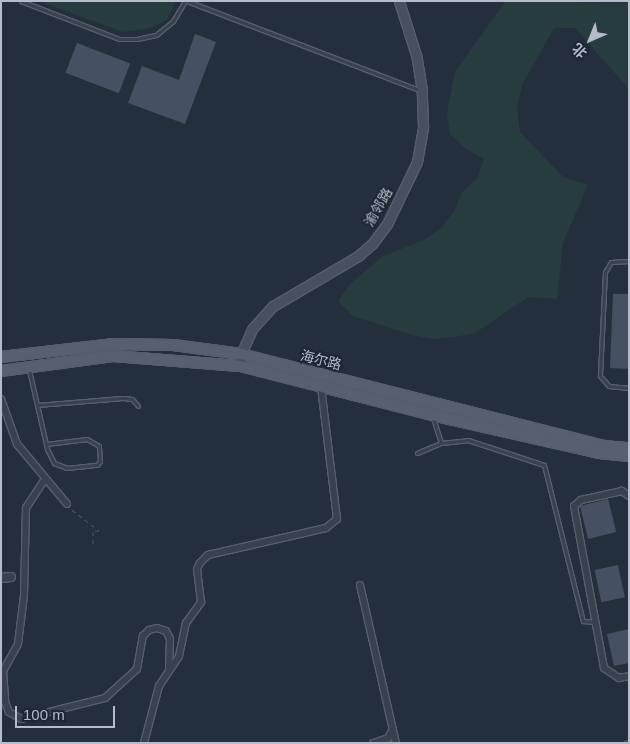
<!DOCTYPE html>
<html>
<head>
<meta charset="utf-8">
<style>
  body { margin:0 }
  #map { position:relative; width:630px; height:744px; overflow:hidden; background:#242f3e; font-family:Helvetica,"Noto Sans SC",sans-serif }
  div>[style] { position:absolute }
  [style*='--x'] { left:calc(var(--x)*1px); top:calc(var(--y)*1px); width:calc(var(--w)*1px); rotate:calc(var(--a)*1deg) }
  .green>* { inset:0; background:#263c3f }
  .building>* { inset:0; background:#455162; transform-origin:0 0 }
  .path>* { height:1px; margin-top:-0.5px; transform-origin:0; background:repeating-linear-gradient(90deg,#44595c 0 4px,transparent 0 8px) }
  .roads { filter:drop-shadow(1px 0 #565f6c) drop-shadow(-1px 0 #565f6c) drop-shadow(0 1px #565f6c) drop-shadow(0 -1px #565f6c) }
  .service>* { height:3px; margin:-1.5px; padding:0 1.5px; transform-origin:1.5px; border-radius:1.5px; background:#38414e }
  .minor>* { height:6px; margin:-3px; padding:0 3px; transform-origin:3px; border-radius:3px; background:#38414e }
  .tertiary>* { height:8px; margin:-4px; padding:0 4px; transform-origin:4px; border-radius:4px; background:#38414e }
  .secondary>* { height:9px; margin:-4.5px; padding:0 4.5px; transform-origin:4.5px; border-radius:4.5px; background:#465061 }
  .primary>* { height:10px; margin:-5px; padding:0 5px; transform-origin:5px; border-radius:5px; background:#56606e }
  .rail>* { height:4px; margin-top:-2px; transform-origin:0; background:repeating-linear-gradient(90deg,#1d2633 0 5.5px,#5a6575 0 11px); box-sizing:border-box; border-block:1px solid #5a6575 }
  span { translate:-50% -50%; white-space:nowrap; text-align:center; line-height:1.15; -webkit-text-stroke:4px #1d2633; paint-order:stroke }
  .street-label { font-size:14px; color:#b4bcc9 }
  .frame { position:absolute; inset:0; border:2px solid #b4bcc9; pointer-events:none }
  .north { position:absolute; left:565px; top:15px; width:50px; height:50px; -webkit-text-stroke:4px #1d2633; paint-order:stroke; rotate:224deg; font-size:14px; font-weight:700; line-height:20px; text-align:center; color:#b4bcc9 }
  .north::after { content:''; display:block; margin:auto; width:18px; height:22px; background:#b4bcc9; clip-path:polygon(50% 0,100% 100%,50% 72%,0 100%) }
  .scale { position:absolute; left:15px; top:706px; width:100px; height:22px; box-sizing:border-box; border:2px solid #b4bcc9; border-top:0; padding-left:6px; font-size:15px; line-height:18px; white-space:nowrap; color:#b4bcc9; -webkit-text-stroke:4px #1d2633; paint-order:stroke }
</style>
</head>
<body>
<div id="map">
  <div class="green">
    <i style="clip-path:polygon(38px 1px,176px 1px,167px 19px,151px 28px,123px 32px)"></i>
    <i style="clip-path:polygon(506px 1px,629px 3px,629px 89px,575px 28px,554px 28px,522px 85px,517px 109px,520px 132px,563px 177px,588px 185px,563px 243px,557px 299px,528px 297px,475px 333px,454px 337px,432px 339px,412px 335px,353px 316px,338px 301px,350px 284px,383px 256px,424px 240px,441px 228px,454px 211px,462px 192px,477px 179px,484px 159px,466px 149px,450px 134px,447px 113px,455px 72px)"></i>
  </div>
  <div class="building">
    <i style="clip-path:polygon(195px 34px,216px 42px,185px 124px,128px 103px,142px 66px,179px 80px)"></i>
    <i style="left:77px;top:43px;width:57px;height:32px;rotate:21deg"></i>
    <i style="clip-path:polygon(613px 294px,629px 294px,629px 369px,610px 368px)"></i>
    <i style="left:608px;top:499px;width:34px;height:29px;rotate:76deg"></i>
    <i style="left:618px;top:565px;width:33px;height:24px;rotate:78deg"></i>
    <i style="clip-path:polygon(629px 629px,629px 663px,614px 666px,607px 634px)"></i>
  </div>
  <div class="path">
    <i style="--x:72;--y:510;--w:34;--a:37"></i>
    <i style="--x:99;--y:530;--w:6;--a:162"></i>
    <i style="--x:93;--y:532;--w:13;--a:90"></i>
  </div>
  <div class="roads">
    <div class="service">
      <i style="--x:21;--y:1;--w:105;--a:21.2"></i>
      <i style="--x:119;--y:39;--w:18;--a:0"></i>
      <i style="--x:137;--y:39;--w:19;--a:-12"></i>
      <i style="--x:156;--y:35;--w:22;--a:-39"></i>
      <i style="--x:173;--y:21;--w:23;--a:-59"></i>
      <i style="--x:187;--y:1;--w:251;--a:21"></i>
      <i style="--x:629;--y:261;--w:18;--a:177"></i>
      <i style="--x:611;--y:262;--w:12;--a:121"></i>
      <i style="--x:605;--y:272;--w:104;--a:92.8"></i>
      <i style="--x:600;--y:376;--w:13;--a:48"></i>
      <i style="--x:609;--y:386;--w:20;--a:6"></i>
      <i style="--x:29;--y:370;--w:76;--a:77.1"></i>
      <i style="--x:46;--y:444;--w:5;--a:79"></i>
      <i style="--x:47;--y:449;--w:16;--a:63"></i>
      <i style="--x:54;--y:463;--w:14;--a:21"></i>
      <i style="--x:67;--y:468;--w:30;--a:-6"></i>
      <i style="--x:97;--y:465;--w:5;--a:-53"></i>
      <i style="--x:100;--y:461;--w:15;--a:-94"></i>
      <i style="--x:99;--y:446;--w:14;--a:-150"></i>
      <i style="--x:87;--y:439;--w:41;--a:173"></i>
      <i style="--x:37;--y:405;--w:86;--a:-4.7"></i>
      <i style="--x:123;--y:398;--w:9;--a:6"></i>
      <i style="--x:132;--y:399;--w:9;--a:49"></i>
      <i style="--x:433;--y:418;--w:26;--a:72"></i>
      <i style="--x:417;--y:453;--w:26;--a:-23"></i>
      <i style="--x:441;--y:443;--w:27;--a:-6"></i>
      <i style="--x:468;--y:440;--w:80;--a:18.2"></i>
      <i style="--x:544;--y:465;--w:161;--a:76"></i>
      <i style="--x:583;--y:621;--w:12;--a:5"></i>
    </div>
    <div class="minor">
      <i style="--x:1;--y:399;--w:48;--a:70.4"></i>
      <i style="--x:17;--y:444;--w:78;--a:50.2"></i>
      <i style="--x:629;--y:496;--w:9;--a:-144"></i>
      <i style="--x:622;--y:491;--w:42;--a:167.6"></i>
      <i style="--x:581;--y:500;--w:9;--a:139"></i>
      <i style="--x:574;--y:506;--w:165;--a:79.5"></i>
      <i style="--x:604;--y:668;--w:18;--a:34"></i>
      <i style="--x:619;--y:678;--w:10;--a:-11"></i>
      <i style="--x:360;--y:585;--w:162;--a:77.2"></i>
      <i style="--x:3;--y:670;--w:32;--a:86"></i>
      <i style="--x:5;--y:702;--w:11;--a:68"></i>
      <i style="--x:9;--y:712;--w:14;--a:30"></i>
      <i style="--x:21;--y:719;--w:87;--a:-14"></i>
      <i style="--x:105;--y:698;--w:43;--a:-42.2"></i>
      <i style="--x:137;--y:669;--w:34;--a:-80"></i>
      <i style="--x:143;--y:636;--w:8;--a:-45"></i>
      <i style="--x:149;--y:630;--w:8;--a:-14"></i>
      <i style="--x:157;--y:628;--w:9;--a:18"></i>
      <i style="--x:166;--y:631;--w:9;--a:63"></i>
      <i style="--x:170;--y:639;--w:31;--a:92"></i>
      <i style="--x:2;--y:673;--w:33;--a:-61"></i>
      <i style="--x:18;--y:644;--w:49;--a:-83"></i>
      <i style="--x:24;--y:595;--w:87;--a:-88.7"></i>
      <i style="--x:26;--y:508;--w:33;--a:-57"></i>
      <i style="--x:144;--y:743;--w:59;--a:-75.3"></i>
      <i style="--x:159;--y:686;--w:36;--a:-56"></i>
      <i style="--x:179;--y:656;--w:34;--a:-78"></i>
      <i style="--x:186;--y:623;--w:26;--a:-54"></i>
      <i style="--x:201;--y:602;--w:33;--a:-97"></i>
      <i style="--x:197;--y:569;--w:7;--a:-63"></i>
      <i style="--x:200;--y:563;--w:11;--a:-45"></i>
      <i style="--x:208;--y:555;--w:121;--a:-12.9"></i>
      <i style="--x:326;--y:528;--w:14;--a:-39"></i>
      <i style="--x:337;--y:519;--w:133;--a:-96.9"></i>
      <i style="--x:373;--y:743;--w:16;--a:-18"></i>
      <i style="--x:388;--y:738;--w:8;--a:-60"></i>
    </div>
    <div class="tertiary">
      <i style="--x:1;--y:578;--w:10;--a:-6"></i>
    </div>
    <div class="secondary">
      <i style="--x:240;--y:366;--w:12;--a:-85"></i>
      <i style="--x:241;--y:354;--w:27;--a:-66"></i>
      <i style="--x:252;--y:329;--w:31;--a:-48"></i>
      <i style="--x:273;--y:306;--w:99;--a:-30.5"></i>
      <i style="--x:358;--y:256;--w:18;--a:-41"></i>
      <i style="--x:372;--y:244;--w:25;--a:-53"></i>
      <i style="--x:387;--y:224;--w:69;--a:-64.2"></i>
      <i style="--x:417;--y:162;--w:36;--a:-80"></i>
      <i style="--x:423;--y:127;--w:36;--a:-92"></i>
      <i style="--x:422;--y:91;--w:36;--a:-99"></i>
      <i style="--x:416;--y:55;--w:57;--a:-107.5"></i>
    </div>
    <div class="primary">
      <i style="--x:1;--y:357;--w:114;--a:-6.6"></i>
      <i style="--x:114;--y:344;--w:59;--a:1"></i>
      <i style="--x:173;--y:345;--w:69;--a:7.5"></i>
      <i style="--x:241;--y:354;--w:374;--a:14.2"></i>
      <i style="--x:604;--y:446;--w:25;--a:5"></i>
      <i style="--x:1;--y:371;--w:113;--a:-7.6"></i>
      <i style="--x:113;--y:356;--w:127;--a:4.5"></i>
      <i style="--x:240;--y:366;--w:198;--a:14.3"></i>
      <i style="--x:432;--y:415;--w:171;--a:12.8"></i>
      <i style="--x:599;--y:453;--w:30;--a:6"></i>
    </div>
  </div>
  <div class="rail">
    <i style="--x:624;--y:743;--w:5;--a:-11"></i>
  </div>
  <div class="street-label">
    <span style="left:378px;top:207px;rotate:-60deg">渝邻路</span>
    <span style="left:321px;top:360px;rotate:14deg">海尔路</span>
  </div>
  <div class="frame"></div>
  <div class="north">北</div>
  <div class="scale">100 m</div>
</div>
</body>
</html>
